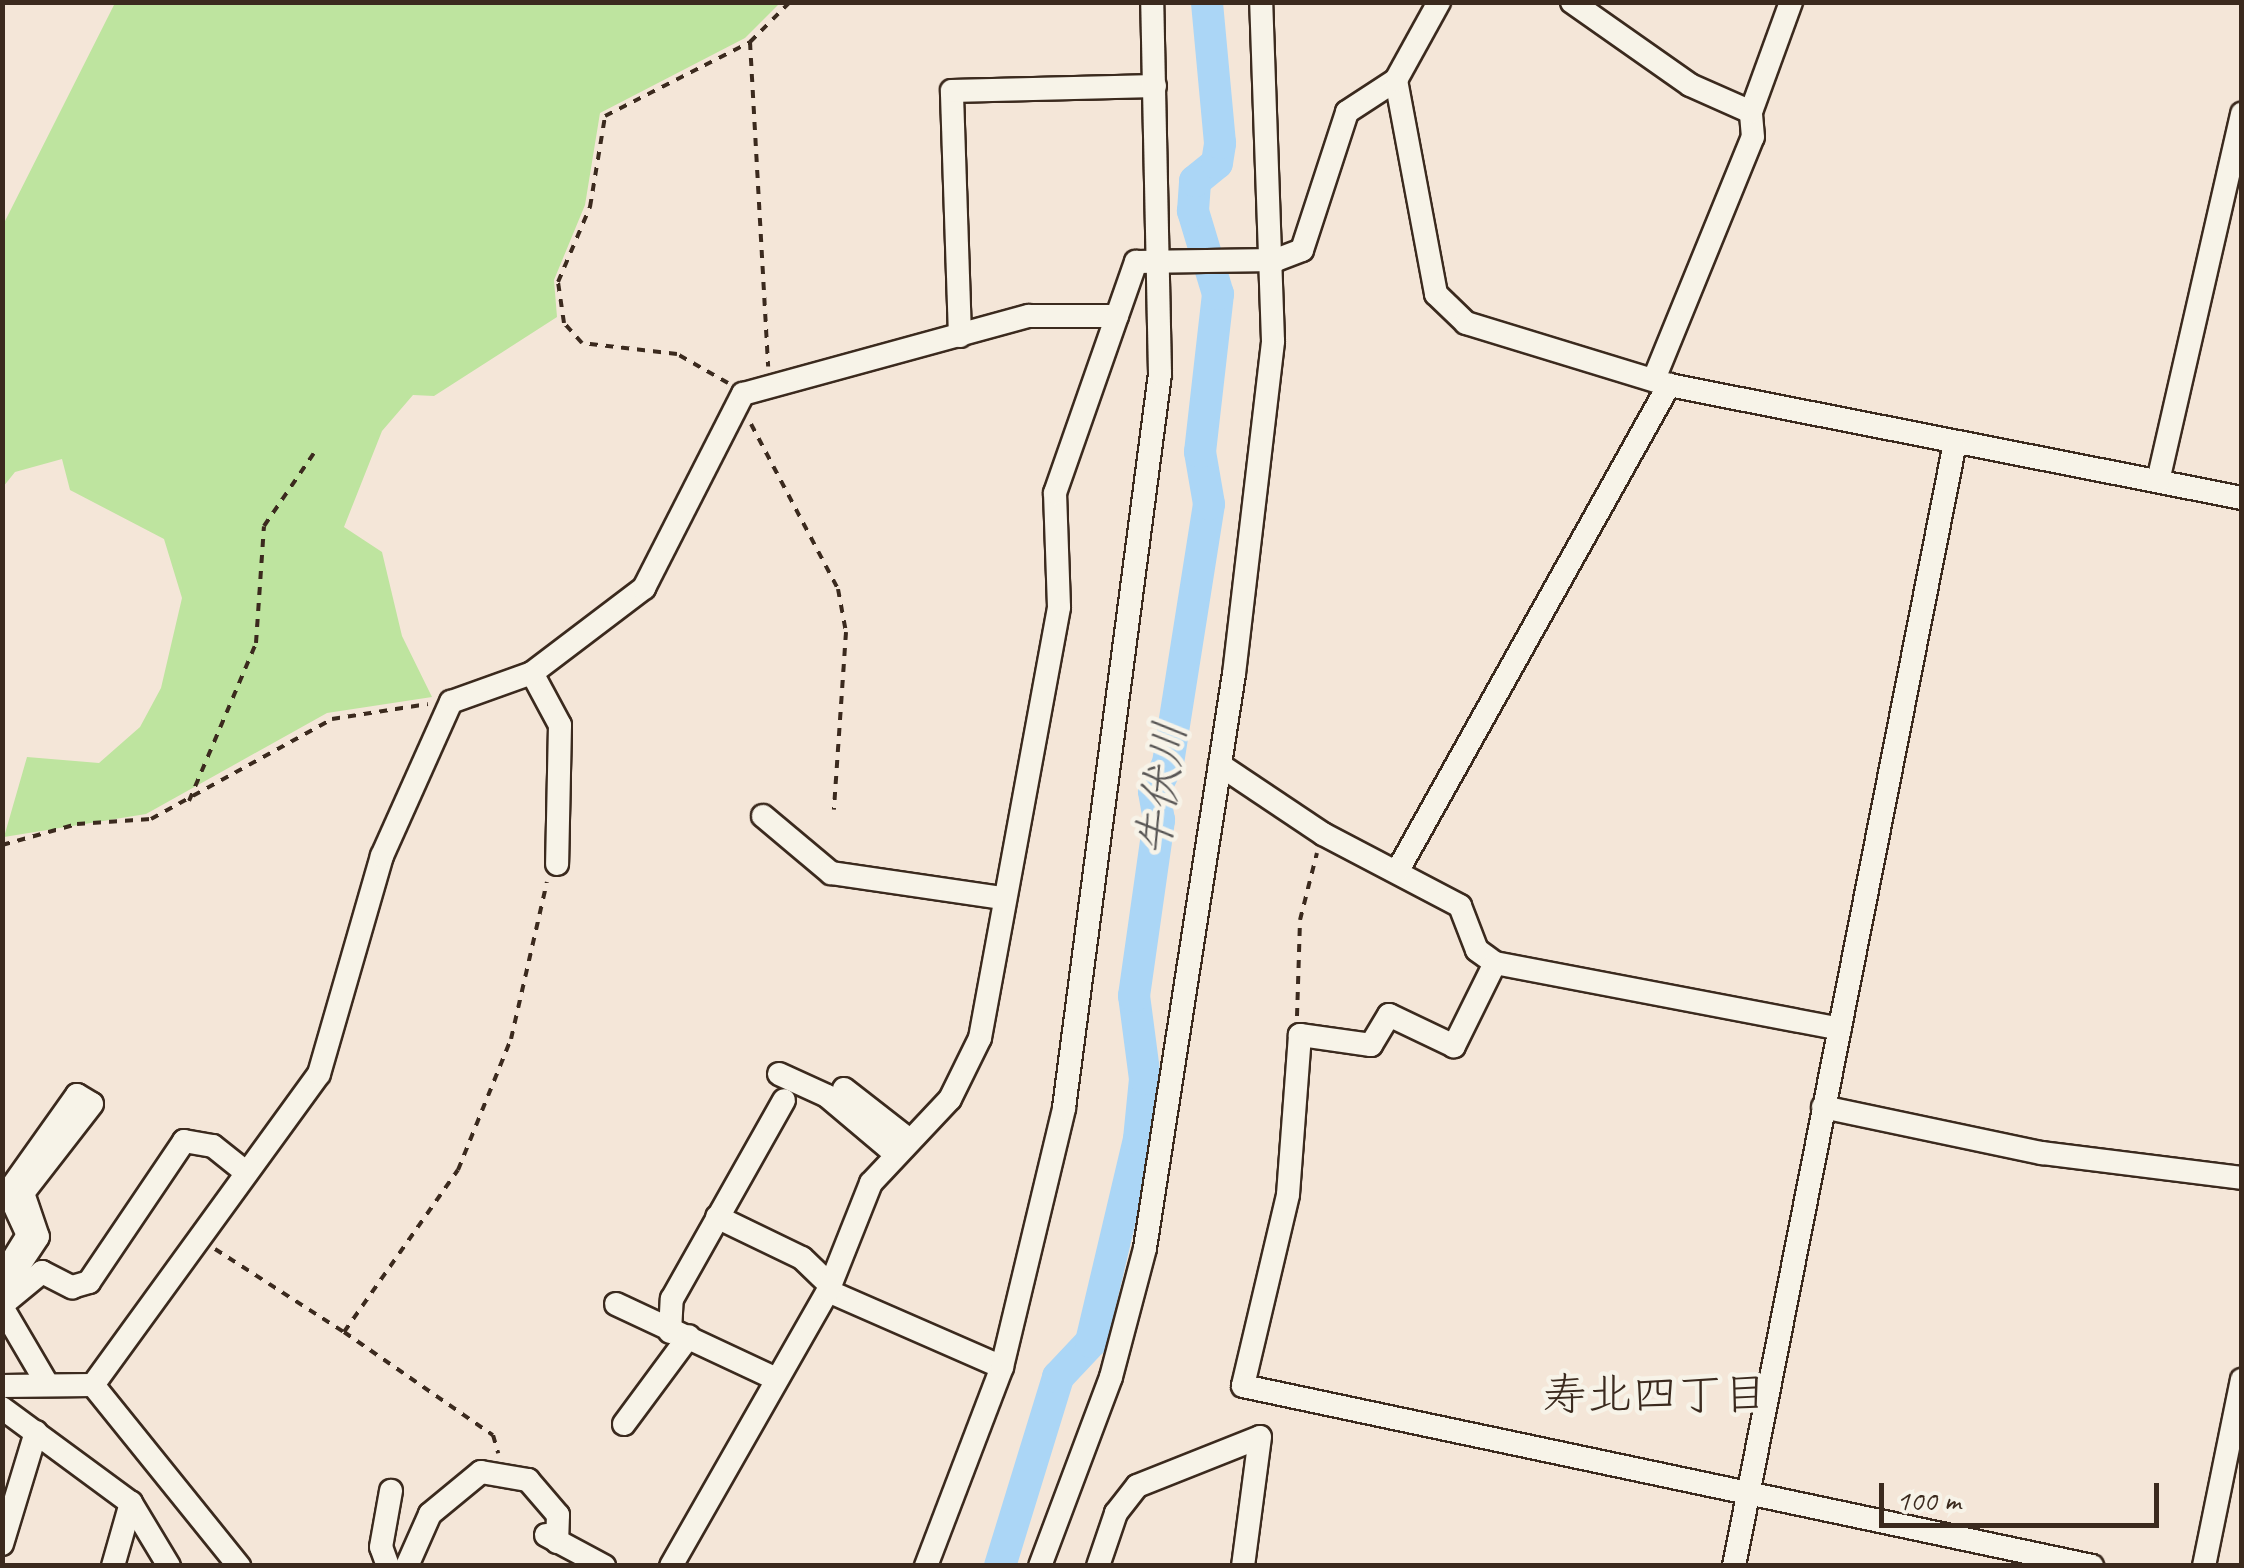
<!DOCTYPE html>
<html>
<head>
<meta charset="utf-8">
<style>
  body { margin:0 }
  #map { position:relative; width:2244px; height:1568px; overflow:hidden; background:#f4e6d8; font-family:Caveat,"Klee One",sans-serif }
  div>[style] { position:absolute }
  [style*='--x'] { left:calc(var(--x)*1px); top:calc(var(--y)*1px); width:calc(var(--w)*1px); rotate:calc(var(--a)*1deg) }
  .green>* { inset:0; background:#bee49f }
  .river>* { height:32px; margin:-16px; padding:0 16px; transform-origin:16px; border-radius:16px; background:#abd6f6 }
  .path>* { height:4px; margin-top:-2px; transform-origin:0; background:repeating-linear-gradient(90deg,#3b2a1e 0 8px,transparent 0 16px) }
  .roads { filter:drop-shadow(2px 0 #3b2a1e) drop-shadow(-2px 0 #3b2a1e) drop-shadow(0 2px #3b2a1e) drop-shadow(0 -2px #3b2a1e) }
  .minor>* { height:22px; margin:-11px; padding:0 11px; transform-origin:11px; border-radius:11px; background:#f7f3e8 }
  span { translate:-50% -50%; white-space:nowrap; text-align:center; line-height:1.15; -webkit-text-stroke:9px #f7f3e8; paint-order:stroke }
  .water-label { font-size:45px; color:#575554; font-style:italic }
  .neighbourhood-label { font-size:45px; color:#3b2a1e }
  .frame { position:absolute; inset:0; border:5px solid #3b2a1e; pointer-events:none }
  .scale { position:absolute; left:1879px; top:1483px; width:280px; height:45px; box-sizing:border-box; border:5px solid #3b2a1e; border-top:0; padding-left:12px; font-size:30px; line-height:35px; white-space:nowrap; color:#3b2a1e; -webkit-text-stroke:8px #f7f3e8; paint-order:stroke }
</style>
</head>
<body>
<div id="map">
  <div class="green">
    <i style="clip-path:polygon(115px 3px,780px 3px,745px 38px,600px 113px,585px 205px,554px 280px,557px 317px,434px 396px,413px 395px,382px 431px,344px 527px,382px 552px,402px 636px,432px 697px,327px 713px,146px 814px,4px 837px,27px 757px,99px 763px,140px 727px,161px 688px,182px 598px,164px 539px,70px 490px,62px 459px,15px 472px,3px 487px,3px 225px)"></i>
  </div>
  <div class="river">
    <i style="--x:1000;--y:1566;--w:198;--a:-72.9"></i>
    <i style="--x:1058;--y:1377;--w:48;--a:-46.7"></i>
    <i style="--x:1091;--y:1342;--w:209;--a:-76.7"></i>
    <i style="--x:1139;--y:1139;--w:60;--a:-84.3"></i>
    <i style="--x:1145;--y:1079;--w:84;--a:-97.5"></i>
    <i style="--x:1134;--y:996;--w:178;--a:-81.9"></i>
    <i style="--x:1159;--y:820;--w:29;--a:-100"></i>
    <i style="--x:1154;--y:791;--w:31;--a:-63"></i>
    <i style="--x:1168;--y:763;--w:262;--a:-81"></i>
    <i style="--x:1209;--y:504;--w:53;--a:-99.8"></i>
    <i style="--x:1200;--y:452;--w:159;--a:-83.5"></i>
    <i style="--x:1218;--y:294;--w:87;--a:-106.8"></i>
    <i style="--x:1193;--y:211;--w:30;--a:-86"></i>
    <i style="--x:1195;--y:181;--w:28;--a:-39"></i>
    <i style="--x:1217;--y:163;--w:20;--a:-81"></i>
    <i style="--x:1220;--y:143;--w:142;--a:-95.3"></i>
  </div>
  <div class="path">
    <i style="--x:750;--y:42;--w:325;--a:86.8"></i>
    <i style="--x:728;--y:383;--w:59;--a:-150.4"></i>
    <i style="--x:677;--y:354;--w:96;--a:-173.4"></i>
    <i style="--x:582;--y:343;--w:27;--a:-132"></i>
    <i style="--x:564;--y:323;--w:41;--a:-98.3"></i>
    <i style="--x:558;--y:282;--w:82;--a:-66.9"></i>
    <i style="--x:590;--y:207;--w:92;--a:-80.6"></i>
    <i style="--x:605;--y:116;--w:163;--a:-27"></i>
    <i style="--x:750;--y:42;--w:57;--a:-45"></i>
    <i style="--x:751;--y:424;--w:187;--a:62.2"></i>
    <i style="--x:838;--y:589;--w:44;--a:79.5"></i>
    <i style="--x:846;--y:632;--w:178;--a:93.9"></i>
    <i style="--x:189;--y:801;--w:172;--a:-67"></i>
    <i style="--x:256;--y:643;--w:117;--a:-86.1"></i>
    <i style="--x:264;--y:526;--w:88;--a:-55.6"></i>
    <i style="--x:2;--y:845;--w:78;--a:-15.6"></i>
    <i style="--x:77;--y:824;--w:74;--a:-3.9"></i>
    <i style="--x:151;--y:819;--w:207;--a:-28.9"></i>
    <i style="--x:332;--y:719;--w:97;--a:-8.9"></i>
    <i style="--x:1297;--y:1016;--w:96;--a:-88.2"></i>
    <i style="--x:1300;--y:920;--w:69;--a:-75.8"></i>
    <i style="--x:215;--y:1249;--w:153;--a:32.8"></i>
    <i style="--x:344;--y:1332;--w:198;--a:-54.9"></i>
    <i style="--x:458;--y:1170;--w:141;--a:-68"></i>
    <i style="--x:511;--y:1039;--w:161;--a:-77.1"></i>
    <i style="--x:344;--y:1332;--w:181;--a:34.7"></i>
    <i style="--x:493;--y:1435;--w:19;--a:74"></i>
  </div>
  <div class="roads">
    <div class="minor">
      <i style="--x:1572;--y:2;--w:144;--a:35.1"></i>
      <i style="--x:1690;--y:85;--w:67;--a:23.9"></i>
      <i style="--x:1396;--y:80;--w:218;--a:79.4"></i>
      <i style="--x:1436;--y:294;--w:42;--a:44"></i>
      <i style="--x:1466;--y:323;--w:212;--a:17"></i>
      <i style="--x:1669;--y:385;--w:584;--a:11.16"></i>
      <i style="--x:960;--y:336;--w:245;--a:-91.9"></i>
      <i style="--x:952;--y:91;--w:203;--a:-1.4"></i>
      <i style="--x:1654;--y:379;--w:261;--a:-67.8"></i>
      <i style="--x:1753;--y:137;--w:25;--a:-95"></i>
      <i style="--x:1751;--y:112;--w:117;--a:-70"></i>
      <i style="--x:2158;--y:481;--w:377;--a:-77.1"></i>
      <i style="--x:532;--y:673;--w:59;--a:61.7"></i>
      <i style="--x:560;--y:725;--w:139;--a:91.2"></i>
      <i style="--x:1220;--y:765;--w:124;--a:33.8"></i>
      <i style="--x:1323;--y:834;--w:155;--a:27.7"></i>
      <i style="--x:1460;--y:906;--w:47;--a:68.9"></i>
      <i style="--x:1477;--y:950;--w:22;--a:36"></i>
      <i style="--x:1495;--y:963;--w:351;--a:10.8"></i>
      <i style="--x:763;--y:816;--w:89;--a:40"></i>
      <i style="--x:831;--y:873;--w:173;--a:8.3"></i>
      <i style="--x:1398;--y:870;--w:556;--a:-60.81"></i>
      <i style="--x:1495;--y:963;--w:93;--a:116.3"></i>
      <i style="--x:1454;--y:1046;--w:72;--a:-154.5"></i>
      <i style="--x:1389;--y:1015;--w:35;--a:121"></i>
      <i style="--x:1371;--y:1045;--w:72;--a:-172"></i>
      <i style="--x:1300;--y:1035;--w:160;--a:94.3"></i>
      <i style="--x:1288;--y:1195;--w:196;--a:103.3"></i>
      <i style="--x:1243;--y:1386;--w:868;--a:11.97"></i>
      <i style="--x:779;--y:1074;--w:53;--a:24.6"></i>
      <i style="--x:827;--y:1096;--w:85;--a:40.2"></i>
      <i style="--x:844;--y:1089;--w:80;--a:37.9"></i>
      <i style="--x:1823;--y:1107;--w:224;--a:11.9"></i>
      <i style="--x:2042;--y:1153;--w:202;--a:7.1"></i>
      <i style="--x:717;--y:1217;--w:94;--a:25.8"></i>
      <i style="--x:802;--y:1258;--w:36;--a:44"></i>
      <i style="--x:2;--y:1277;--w:49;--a:-58.2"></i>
      <i style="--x:28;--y:1235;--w:47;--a:-114.9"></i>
      <i style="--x:8;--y:1192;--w:119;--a:-54.6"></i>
      <i style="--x:77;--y:1095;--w:17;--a:31"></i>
      <i style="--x:92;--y:1104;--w:113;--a:127.8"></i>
      <i style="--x:23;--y:1193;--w:46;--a:71.2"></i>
      <i style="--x:38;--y:1237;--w:65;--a:123.7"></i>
      <i style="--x:828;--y:1291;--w:190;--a:23.6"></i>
      <i style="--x:8;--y:1300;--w:44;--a:-39.5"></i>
      <i style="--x:42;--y:1272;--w:34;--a:27"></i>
      <i style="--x:72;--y:1287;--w:18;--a:-16"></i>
      <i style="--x:89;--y:1282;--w:170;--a:-56"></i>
      <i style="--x:184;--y:1141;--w:29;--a:10"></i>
      <i style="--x:213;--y:1146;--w:43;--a:38.5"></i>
      <i style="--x:616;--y:1304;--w:177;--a:25.1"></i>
      <i style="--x:2;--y:1307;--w:87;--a:59.6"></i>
      <i style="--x:670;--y:1332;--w:33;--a:-87"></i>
      <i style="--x:672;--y:1299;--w:228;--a:-60.6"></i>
      <i style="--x:93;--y:1385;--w:384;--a:-54"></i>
      <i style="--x:319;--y:1074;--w:227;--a:-73.9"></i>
      <i style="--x:382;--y:856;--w:169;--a:-65.9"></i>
      <i style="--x:451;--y:702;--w:86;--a:-19.7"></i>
      <i style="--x:532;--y:673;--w:141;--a:-37.2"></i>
      <i style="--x:644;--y:588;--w:218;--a:-63"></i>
      <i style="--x:743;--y:394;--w:296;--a:-15.3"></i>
      <i style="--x:1029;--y:316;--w:88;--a:0"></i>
      <i style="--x:2;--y:1386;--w:91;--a:-0.6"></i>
      <i style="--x:93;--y:1385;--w:233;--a:51.1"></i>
      <i style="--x:2;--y:1408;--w:160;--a:36.4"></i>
      <i style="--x:131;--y:1503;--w:74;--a:58.9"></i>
      <i style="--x:624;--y:1424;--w:109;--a:-53.5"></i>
      <i style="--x:546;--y:1535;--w:66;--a:28.1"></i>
      <i style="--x:2;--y:1544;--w:117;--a:-73.1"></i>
      <i style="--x:113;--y:1566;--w:66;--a:-74.1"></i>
      <i style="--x:388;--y:1566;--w:20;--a:-110"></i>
      <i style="--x:381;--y:1547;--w:57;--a:-79.9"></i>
      <i style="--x:407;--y:1566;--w:57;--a:-66.1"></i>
      <i style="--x:430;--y:1514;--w:66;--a:-39.5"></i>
      <i style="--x:481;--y:1472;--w:48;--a:9.7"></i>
      <i style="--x:528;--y:1480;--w:46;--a:49.4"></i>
      <i style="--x:558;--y:1515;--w:27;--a:92"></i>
      <i style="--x:671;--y:1566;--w:317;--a:-60.3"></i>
      <i style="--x:828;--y:1291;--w:116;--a:-68.3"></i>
      <i style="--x:871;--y:1183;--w:115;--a:-46.8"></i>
      <i style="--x:950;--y:1099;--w:68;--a:-63.8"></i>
      <i style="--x:980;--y:1038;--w:438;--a:-79.6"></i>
      <i style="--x:1059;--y:607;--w:114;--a:-92"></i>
      <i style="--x:1055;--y:493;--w:245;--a:-70.7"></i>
      <i style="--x:1136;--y:262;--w:140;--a:-0.8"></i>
      <i style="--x:1276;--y:260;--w:28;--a:-21"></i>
      <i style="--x:1302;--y:250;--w:145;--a:-71.9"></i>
      <i style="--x:1347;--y:112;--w:59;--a:-33.1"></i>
      <i style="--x:1396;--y:80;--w:89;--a:-61.1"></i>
      <i style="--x:926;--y:1566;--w:213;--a:-69.1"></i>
      <i style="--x:1002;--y:1367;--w:266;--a:-76.5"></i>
      <i style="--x:1064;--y:1108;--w:740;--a:-82.55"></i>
      <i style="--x:1160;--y:374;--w:372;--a:-91.2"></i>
      <i style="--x:1040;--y:1566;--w:202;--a:-69.4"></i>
      <i style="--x:1111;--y:1377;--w:133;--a:-75.2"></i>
      <i style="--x:1145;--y:1248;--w:581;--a:-81.19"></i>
      <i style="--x:1234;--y:674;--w:335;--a:-83.3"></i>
      <i style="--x:1273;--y:341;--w:339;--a:-92"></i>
      <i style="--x:1098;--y:1566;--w:56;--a:-71.2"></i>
      <i style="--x:1116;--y:1513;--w:34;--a:-52"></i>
      <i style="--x:1137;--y:1486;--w:132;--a:-21.7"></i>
      <i style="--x:1260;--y:1437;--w:130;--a:97.5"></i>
      <i style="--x:1734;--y:1566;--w:1139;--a:-78.87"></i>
      <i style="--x:2204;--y:1566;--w:190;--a:-78.5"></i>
    </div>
  </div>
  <div class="water-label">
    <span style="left:1162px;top:789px;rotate:-82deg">牛伏川</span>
  </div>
  <div class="neighbourhood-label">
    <span style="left:1655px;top:1395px">寿北四丁目</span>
  </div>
  <div class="frame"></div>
  <div class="scale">100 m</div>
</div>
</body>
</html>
